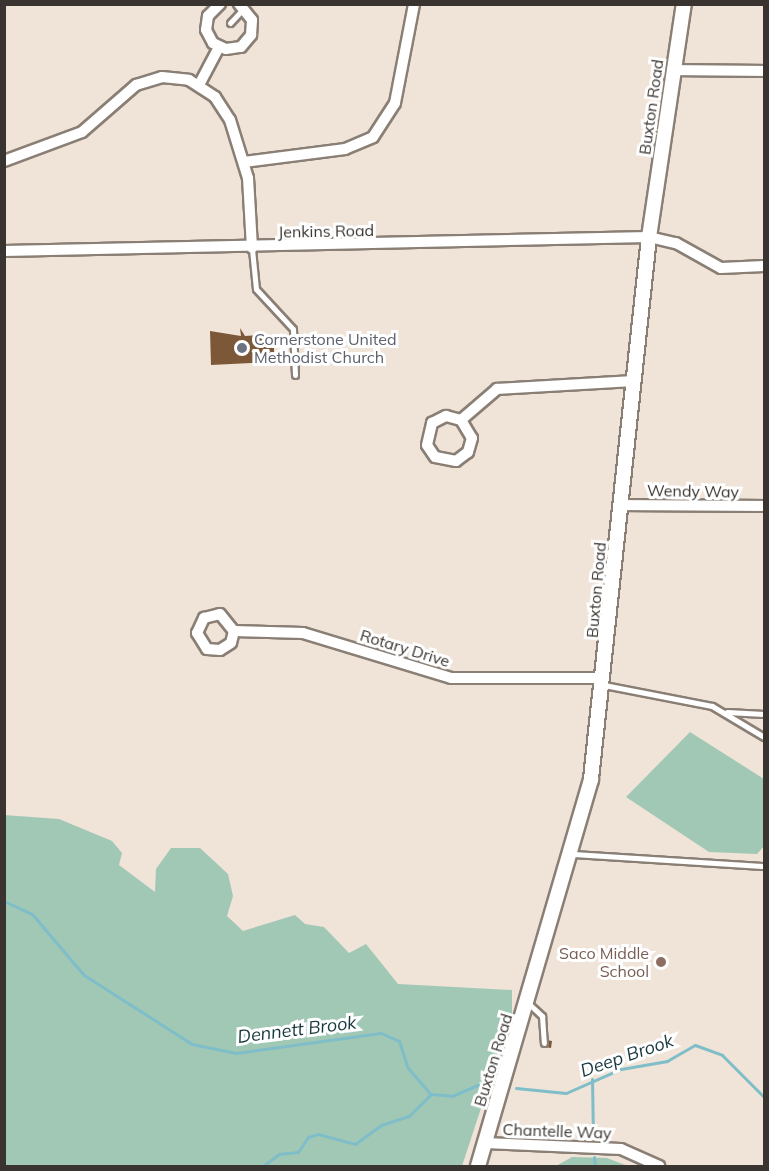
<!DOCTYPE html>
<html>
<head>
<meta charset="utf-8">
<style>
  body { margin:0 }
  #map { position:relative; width:769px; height:1171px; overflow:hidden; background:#f0e3d8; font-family:Mulish,sans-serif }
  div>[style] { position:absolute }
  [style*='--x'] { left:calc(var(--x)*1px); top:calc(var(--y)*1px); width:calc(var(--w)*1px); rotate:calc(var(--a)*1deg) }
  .green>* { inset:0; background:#a1c8b5 }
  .stream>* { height:3px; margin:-1.5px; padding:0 1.5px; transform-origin:1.5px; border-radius:1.5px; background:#7fbec9 }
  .building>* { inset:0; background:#7c5839 }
  .roads { filter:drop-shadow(2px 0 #8a7f75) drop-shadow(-2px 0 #8a7f75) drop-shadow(0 2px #8a7f75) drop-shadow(0 -2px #8a7f75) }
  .service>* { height:5px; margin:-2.5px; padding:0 2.5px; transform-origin:2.5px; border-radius:2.5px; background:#fff }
  .minor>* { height:10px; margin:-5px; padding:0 5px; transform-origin:5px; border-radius:5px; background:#fff }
  .secondary>* { height:14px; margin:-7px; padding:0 7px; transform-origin:7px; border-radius:7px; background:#fff }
  .dots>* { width:16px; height:16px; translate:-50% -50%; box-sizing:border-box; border:3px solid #fff; border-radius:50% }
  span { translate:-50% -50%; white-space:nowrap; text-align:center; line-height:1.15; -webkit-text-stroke:6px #fff; paint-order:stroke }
  .street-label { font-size:16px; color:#393430 }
  .worship-label { font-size:16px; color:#5b616d }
  .left { translate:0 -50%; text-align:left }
  .education-label { font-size:16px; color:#785e54 }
  .right { translate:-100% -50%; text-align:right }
  .water-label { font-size:18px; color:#18383e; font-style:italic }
  .frame { position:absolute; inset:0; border:6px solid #393430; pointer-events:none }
</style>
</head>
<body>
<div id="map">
  <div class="green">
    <i style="clip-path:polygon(690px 732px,764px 779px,764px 846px,757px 854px,709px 852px,626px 797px)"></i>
    <i style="clip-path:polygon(4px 815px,59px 819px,112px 841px,122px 853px,119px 865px,155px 892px,156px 869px,171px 848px,200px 848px,228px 874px,233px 896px,227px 916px,243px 931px,295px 915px,305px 924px,324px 927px,349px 953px,366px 944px,398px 984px,512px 990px,512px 1014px,462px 1166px,5px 1166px)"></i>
    <i style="clip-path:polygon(572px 1157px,607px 1158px,628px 1166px,556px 1166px)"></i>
  </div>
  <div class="stream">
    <i style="--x:4;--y:901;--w:31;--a:25"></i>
    <i style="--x:32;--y:914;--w:80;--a:49.6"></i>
    <i style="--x:84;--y:975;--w:128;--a:32.6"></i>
    <i style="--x:192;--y:1044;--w:45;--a:11.6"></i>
    <i style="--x:236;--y:1053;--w:146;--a:-7.9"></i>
    <i style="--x:381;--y:1033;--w:20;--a:24"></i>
    <i style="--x:399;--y:1041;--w:28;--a:72"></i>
    <i style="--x:408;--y:1068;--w:35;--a:49"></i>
    <i style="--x:592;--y:1079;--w:57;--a:89"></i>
    <i style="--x:516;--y:1088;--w:50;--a:5.7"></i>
    <i style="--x:566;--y:1093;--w:60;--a:-23.6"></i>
    <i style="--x:621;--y:1069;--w:47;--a:-9.9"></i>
    <i style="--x:667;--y:1061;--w:32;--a:-30"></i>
    <i style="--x:695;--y:1045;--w:29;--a:20"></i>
    <i style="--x:722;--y:1055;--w:59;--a:45"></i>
    <i style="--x:594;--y:1157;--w:9;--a:84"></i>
    <i style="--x:263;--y:1166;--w:20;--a:-37"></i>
    <i style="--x:279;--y:1154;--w:19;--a:-6"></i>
    <i style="--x:298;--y:1152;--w:18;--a:-56"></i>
    <i style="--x:308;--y:1137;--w:10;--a:-17"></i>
    <i style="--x:318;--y:1134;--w:38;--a:15"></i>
    <i style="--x:355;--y:1144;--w:32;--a:-36"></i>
    <i style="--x:381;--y:1125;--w:29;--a:-18"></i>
    <i style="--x:409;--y:1116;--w:31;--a:-45"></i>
    <i style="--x:431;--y:1094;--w:21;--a:5"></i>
    <i style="--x:452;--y:1096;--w:40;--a:-23.4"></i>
  </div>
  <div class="building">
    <i style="clip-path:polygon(240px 328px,245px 336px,274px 334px,274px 362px,211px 365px,210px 331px,241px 336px)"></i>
    <i style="clip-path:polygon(547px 1040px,552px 1041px,551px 1048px,545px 1047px)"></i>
  </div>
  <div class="roads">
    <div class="service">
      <i style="--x:230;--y:23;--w:19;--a:-47"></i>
      <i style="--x:252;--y:249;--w:40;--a:84.3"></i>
      <i style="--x:256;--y:289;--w:54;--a:47.2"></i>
      <i style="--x:293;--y:329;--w:46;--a:87.5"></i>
      <i style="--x:604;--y:685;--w:110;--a:11"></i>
      <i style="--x:712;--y:706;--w:61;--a:30.8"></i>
      <i style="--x:727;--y:712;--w:37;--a:3"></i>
      <i style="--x:572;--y:854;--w:192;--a:3.6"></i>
      <i style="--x:527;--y:1002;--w:21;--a:43"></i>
      <i style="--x:542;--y:1016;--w:27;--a:86"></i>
    </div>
    <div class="minor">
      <i style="--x:220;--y:4;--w:17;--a:135"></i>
      <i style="--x:208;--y:16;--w:14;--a:98"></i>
      <i style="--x:206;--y:30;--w:15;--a:62"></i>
      <i style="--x:213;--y:43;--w:14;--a:25"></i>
      <i style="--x:226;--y:49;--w:15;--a:-8"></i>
      <i style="--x:241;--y:47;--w:16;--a:-50"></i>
      <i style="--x:251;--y:35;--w:15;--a:-86"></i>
      <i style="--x:252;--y:20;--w:21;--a:-129"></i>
      <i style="--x:672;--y:70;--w:92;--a:0.6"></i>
      <i style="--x:199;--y:85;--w:43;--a:-62.2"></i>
      <i style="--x:4;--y:161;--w:83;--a:-20.4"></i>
      <i style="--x:82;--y:132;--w:72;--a:-41"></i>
      <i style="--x:136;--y:85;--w:27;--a:-17"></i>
      <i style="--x:162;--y:77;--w:27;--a:6"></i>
      <i style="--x:189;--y:80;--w:31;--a:33"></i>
      <i style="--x:215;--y:97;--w:27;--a:57"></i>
      <i style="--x:230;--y:120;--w:61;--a:72.8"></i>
      <i style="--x:248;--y:178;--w:70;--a:86.7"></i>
      <i style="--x:244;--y:162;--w:102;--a:-7.3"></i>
      <i style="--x:345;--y:149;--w:30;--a:-23"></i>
      <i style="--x:373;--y:137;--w:40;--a:-57.1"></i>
      <i style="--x:395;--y:103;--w:101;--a:-79.1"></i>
      <i style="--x:4;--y:251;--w:645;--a:-1.24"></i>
      <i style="--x:649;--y:237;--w:28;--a:13"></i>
      <i style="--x:676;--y:243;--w:51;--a:29.1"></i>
      <i style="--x:721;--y:268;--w:43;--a:-2.7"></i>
      <i style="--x:461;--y:420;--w:21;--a:59"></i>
      <i style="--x:472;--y:438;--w:15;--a:106"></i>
      <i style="--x:468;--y:452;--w:15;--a:143"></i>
      <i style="--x:456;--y:461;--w:21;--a:-169"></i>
      <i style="--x:435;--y:457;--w:14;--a:-124"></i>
      <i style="--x:427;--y:445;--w:23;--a:-77"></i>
      <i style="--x:432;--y:423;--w:16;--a:-27"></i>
      <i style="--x:446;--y:416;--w:16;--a:15"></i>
      <i style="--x:461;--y:420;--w:48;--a:-40.7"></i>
      <i style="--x:497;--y:389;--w:136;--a:-3.4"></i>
      <i style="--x:621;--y:505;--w:143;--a:0.4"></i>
      <i style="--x:234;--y:631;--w:12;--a:104"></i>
      <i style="--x:231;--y:643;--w:13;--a:148"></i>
      <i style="--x:220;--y:650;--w:13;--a:-176"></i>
      <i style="--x:207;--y:649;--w:19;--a:-122"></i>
      <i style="--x:197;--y:633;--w:17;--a:-65"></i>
      <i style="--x:204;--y:618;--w:16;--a:-14"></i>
      <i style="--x:220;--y:614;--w:22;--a:51"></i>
      <i style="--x:234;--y:631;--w:69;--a:1.7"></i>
      <i style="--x:303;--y:633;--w:155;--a:16.9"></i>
      <i style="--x:451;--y:678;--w:153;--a:0"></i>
      <i style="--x:485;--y:1143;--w:136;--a:2.5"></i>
      <i style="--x:621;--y:1149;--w:42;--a:24.1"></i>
    </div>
    <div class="secondary">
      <i style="--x:478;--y:1166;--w:403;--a:-73.7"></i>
      <i style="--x:591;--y:779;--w:545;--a:-83.89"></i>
      <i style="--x:649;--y:237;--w:236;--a:-81.5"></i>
    </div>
  </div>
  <div class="dots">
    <i style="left:242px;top:348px;background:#6b7280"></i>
    <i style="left:661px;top:962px;background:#8d6e63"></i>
  </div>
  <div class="street-label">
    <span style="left:651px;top:107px;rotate:-82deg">Buxton Road</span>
    <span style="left:326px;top:231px;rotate:-1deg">Jenkins Road</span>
    <span style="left:693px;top:491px;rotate:1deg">Wendy Way</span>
    <span style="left:596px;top:590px;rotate:-85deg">Buxton Road</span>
    <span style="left:405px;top:648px;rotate:17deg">Rotary Drive</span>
    <span style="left:493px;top:1060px;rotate:-73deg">Buxton Road</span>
    <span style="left:557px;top:1131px;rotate:2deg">Chantelle Way</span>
  </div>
  <div class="worship-label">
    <span class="left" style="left:254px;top:348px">Cornerstone United<br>Methodist Church</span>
  </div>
  <div class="education-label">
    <span class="right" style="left:649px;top:962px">Saco Middle<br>School</span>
  </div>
  <div class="water-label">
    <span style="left:297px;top:1030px;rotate:-7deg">Dennett Brook</span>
    <span style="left:627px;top:1056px;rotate:-19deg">Deep Brook</span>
  </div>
  <div class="frame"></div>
</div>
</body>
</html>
